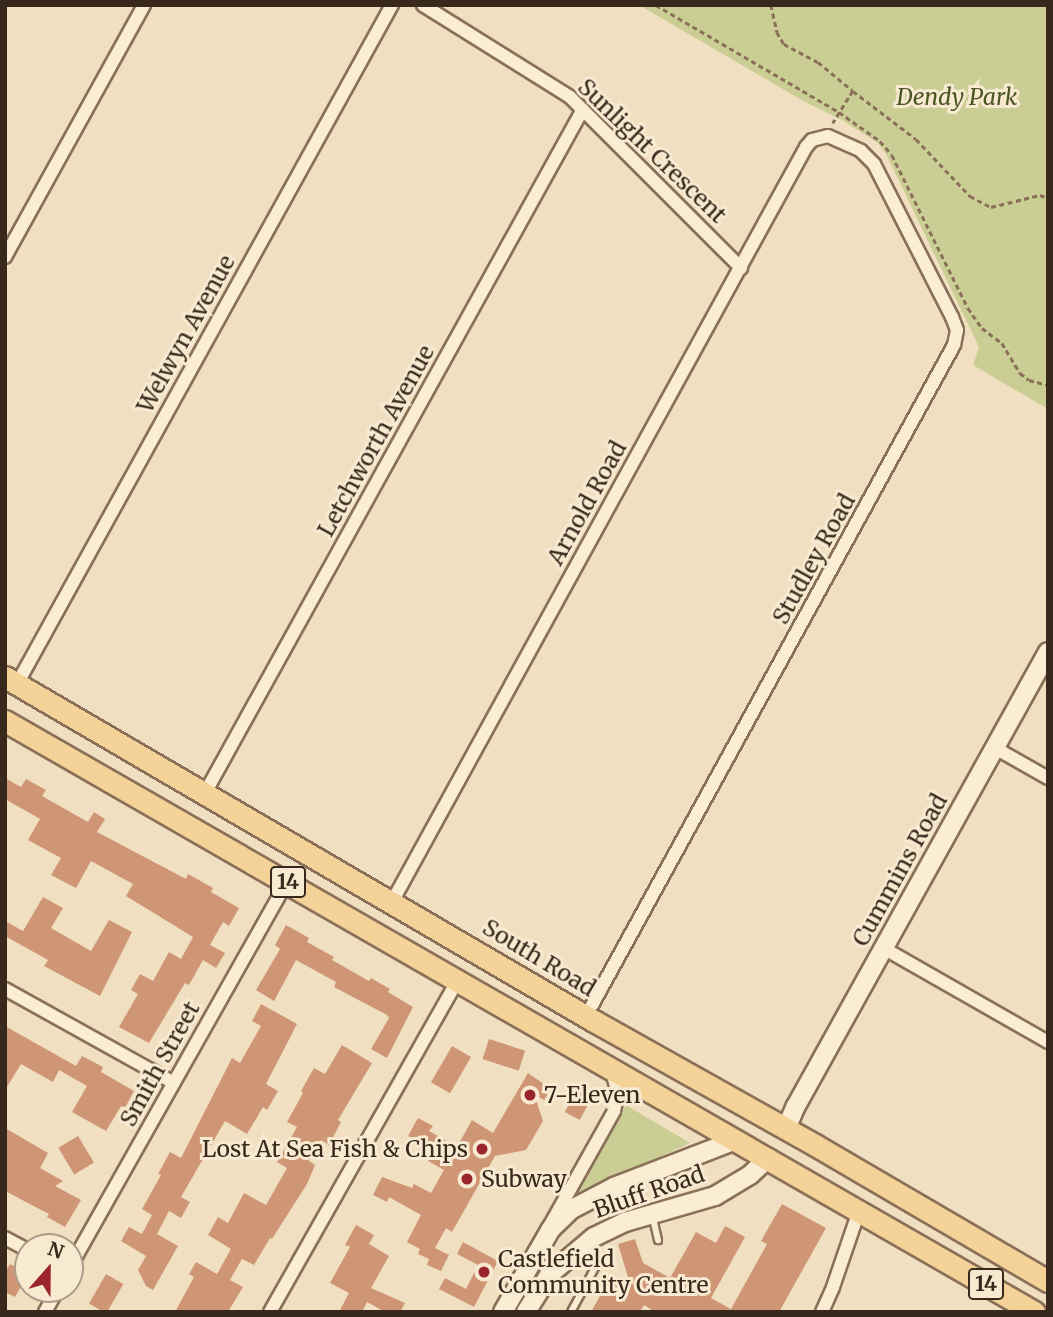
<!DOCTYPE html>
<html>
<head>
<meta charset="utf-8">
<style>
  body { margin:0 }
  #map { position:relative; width:1053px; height:1317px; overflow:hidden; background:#f0dfc1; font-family:Merriweather,serif }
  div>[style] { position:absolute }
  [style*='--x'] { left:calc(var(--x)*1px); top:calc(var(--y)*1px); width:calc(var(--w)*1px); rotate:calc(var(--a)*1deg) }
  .green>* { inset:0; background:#cbce94 }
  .building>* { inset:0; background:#cf9675; transform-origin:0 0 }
  .path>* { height:2.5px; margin-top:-1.25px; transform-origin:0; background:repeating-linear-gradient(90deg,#8a7058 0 5px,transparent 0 8.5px) }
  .roads { filter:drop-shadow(2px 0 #8a7058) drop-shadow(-2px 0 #8a7058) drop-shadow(0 2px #8a7058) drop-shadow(0 -2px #8a7058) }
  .lane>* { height:6px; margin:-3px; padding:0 3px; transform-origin:3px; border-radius:3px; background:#faedd4 }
  .street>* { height:12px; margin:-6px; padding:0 6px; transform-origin:6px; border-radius:6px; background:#faedd4 }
  .secondary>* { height:18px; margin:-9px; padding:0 9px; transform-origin:9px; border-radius:9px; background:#faedd4 }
  .primary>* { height:21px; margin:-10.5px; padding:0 10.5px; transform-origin:10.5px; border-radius:10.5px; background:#f5d297 }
  .dots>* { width:19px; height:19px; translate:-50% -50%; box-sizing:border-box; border:4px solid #f7ead1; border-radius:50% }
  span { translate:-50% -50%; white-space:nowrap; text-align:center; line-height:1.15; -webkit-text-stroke:6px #f7ead1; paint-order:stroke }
  .shield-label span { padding:2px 5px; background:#f7ead1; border:2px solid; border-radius:5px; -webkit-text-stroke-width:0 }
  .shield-label { font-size:21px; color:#39291d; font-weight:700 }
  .park-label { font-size:23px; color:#4c5622; font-style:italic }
  .street-label { font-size:23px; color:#39291d }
  .poi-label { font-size:23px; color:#39291d }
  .left { translate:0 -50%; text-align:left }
  .right { translate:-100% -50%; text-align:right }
  .frame { position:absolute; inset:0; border:7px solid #39291d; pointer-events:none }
  .north { position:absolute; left:14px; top:1233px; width:70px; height:70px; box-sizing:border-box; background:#f7ead1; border:2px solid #ab9d89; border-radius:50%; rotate:21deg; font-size:19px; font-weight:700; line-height:28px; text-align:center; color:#39291d }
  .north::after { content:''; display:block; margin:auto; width:24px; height:32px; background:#9b252d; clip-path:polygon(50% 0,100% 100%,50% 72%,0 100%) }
</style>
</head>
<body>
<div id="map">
  <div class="green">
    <i style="clip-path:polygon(639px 5px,1048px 5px,1048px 409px,973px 365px,979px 347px,886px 154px,878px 143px,842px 120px,805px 102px)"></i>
    <i style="clip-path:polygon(626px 1105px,690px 1143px,572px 1197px,578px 1183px,589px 1171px)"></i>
  </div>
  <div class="building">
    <i style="clip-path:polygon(5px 778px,21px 787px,26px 779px,46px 790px,42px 796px,88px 822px,94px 812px,105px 819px,97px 832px,186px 879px,188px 874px,213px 888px,211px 892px,239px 908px,229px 926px,223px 922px,210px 945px,225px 953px,216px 968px,203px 960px,189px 985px,185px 983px,149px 1043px,119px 1027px,138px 994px,131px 990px,140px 974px,153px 981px,169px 952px,181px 959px,193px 937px,126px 896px,133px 884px,91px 861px,76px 888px,51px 875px,61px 858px,28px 840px,40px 819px,5px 799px)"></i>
    <i style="clip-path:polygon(43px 897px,63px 908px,51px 928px,91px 951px,109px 920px,132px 932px,100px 996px,44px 966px,48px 960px,5px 936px,5px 921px,23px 931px)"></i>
    <i style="clip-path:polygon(286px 925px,309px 938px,307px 942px,334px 957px,332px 960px,369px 981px,371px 978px,390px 989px,388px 992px,413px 1007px,387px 1058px,371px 1049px,389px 1018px,387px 1015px,334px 987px,336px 982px,296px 960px,274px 1001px,256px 990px,280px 949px,275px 945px)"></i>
    <i style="clip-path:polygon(261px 1004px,297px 1024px,266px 1084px,278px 1091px,267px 1110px,263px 1107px,247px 1134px,225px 1121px,181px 1197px,190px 1202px,181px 1218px,169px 1211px,157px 1234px,178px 1246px,153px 1290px,146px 1286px,138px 1270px,146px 1256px,121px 1241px,129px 1227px,142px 1234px,152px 1215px,142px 1209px,161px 1175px,158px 1174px,170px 1152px,181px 1158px,232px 1058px,240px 1063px,261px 1026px,252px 1021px)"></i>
    <i style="clip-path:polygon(5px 1026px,76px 1066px,82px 1056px,103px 1067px,101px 1072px,134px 1091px,125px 1108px,121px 1106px,106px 1131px,72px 1112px,87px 1086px,59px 1070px,53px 1082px,21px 1064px,5px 1090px)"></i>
    <i style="left:489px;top:1039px;width:38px;height:21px;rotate:18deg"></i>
    <i style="clip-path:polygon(342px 1045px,372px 1063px,338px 1120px,341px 1122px,329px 1145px,321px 1140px,309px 1161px,315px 1165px,307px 1184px,272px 1239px,270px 1238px,254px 1265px,242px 1259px,230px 1280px,243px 1287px,228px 1312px,175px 1312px,194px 1277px,189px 1274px,196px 1262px,217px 1274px,231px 1249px,208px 1235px,218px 1217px,228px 1223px,244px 1193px,266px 1205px,287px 1168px,277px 1162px,297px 1127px,287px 1122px,303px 1093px,301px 1091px,314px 1068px,325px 1074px)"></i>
    <i style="left:452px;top:1046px;width:22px;height:42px;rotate:30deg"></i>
    <i style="clip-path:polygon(528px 1073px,551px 1089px,544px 1100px,534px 1094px,543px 1121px,526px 1150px,495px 1156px,452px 1232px,446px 1228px,435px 1248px,449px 1255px,441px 1271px,427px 1265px,429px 1259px,418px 1254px,420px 1249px,407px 1242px,421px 1215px,389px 1197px,387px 1202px,373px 1195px,382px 1177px,412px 1188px,414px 1184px,431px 1193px,444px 1170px,428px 1161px,431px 1157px,419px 1150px,422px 1144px,408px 1136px,418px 1118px,433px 1126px,429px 1131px,457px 1147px,472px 1120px,493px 1133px)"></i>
    <i style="left:577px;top:1089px;width:17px;height:26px;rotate:28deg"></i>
    <i style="clip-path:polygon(5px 1128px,48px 1153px,40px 1168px,63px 1181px,55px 1186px,81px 1200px,65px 1227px,47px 1217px,49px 1214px,5px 1191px)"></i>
    <i style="left:78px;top:1136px;width:31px;height:23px;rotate:59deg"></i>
    <i style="clip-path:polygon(782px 1204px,826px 1228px,779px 1312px,655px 1312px,644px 1305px,640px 1312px,591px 1312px,611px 1276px,631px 1287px,618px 1244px,635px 1239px,643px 1263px,670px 1278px,696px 1232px,716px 1243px,725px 1226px,745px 1237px,711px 1298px,731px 1309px,767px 1244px,761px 1241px)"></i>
    <i style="clip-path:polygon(356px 1225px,374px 1235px,369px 1244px,389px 1256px,371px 1288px,405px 1303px,400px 1312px,385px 1312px,367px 1302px,362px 1312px,339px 1312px,349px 1293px,330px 1283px,350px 1247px,345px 1245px)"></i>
    <i style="clip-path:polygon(463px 1242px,498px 1261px,474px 1307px,439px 1289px,445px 1278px,466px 1289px,478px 1265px,457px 1254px)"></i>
    <i style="clip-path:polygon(10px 1264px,28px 1274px,15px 1297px,5px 1292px,5px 1272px)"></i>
    <i style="left:106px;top:1274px;width:20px;height:34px;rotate:30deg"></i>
  </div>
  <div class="path">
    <i style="--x:656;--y:5;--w:212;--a:30.3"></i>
    <i style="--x:839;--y:112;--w:50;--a:35.3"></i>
    <i style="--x:880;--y:141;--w:18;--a:49"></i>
    <i style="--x:892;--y:155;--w:171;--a:63.6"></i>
    <i style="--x:968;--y:308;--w:24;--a:55"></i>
    <i style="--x:982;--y:328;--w:25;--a:37"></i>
    <i style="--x:1002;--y:343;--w:35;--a:59"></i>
    <i style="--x:1020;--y:373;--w:11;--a:38"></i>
    <i style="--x:1029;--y:380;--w:20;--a:15"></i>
    <i style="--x:771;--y:5;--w:28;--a:77"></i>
    <i style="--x:777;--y:32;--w:14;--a:60"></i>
    <i style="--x:784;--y:44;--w:38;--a:28"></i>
    <i style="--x:818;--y:62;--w:45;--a:39.6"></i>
    <i style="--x:853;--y:91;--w:38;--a:122"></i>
    <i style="--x:853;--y:91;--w:79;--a:37.3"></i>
    <i style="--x:916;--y:139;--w:79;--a:46.5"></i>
    <i style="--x:970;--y:196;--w:24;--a:28"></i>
    <i style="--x:991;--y:207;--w:50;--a:-13.8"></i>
    <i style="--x:1040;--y:195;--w:9;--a:21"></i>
  </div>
  <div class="roads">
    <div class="lane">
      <i style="--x:652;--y:1214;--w:27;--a:77"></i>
      <i style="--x:571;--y:1312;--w:57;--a:-61.6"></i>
      <i style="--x:598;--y:1262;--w:22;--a:-112"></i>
    </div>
    <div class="street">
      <i style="--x:423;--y:5;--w:173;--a:32"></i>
      <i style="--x:570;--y:97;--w:242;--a:45"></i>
      <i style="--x:5;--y:257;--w:288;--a:-61.1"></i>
      <i style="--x:17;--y:684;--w:776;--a:-61.09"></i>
      <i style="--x:995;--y:748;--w:61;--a:29.5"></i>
      <i style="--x:205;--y:793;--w:781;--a:-61.07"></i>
      <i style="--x:392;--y:902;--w:861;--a:-61.26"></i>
      <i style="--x:806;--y:147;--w:9;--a:-49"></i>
      <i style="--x:812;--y:140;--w:16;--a:-14"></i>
      <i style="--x:828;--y:136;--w:36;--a:24"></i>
      <i style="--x:861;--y:151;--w:18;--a:45"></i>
      <i style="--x:874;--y:164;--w:172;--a:63"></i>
      <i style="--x:952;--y:317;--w:14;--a:69"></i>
      <i style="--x:957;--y:330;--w:15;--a:101"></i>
      <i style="--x:954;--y:345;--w:765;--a:118.74"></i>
      <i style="--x:885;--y:949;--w:188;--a:29.7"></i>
      <i style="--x:5;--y:989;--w:193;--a:29.1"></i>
      <i style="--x:549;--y:1227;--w:133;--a:-60.7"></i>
      <i style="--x:614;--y:1111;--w:17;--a:-77"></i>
      <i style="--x:618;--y:1094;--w:24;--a:-105"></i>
      <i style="--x:5;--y:1238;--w:26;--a:28"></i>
      <i style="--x:70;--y:1267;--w:442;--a:-60.6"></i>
      <i style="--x:45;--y:1312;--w:26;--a:-61"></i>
      <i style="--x:270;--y:1312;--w:382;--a:-60.5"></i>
      <i style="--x:822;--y:1312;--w:27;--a:-66"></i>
      <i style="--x:833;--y:1287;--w:80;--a:-71.1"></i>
    </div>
    <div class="secondary">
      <i style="--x:786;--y:1129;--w:25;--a:-67"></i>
      <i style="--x:796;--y:1106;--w:519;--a:-60.97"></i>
      <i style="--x:503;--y:1312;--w:96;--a:-60"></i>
      <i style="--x:551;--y:1229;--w:29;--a:-44"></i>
      <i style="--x:572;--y:1209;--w:47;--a:-27.6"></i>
      <i style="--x:614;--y:1187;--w:131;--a:-21.1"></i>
      <i style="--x:526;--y:1312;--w:44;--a:-58.1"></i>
      <i style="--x:549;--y:1275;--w:59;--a:-40.2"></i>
      <i style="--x:594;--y:1237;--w:34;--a:-26"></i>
      <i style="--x:625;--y:1222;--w:94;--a:-16.1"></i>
      <i style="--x:715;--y:1196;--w:41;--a:-31"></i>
      <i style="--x:750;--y:1175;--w:25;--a:-43"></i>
    </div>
    <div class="primary">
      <i style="--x:5;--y:677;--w:682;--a:30.29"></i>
      <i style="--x:594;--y:1021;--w:253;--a:29.3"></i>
      <i style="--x:815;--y:1145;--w:270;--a:30.3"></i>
      <i style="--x:5;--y:721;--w:1187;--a:29.87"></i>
    </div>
  </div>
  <div class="dots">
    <i style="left:530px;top:1095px;background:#9b252d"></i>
    <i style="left:482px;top:1149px;background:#9b252d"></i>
    <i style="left:467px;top:1179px;background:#9b252d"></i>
    <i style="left:484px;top:1272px;background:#9b252d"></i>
  </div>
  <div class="shield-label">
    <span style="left:288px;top:882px">14</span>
    <span style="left:986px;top:1284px">14</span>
  </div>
  <div class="park-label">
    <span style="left:957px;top:97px">Dendy Park</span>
  </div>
  <div class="street-label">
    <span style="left:652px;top:151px;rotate:44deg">Sunlight Crescent</span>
    <span style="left:186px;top:334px;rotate:-61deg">Welwyn Avenue</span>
    <span style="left:376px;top:441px;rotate:-61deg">Letchworth Avenue</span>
    <span style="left:587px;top:503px;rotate:-61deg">Arnold Road</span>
    <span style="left:814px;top:559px;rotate:-61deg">Studley Road</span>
    <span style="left:900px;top:870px;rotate:-61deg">Cummins Road</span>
    <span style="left:539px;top:958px;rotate:31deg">South Road</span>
    <span style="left:160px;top:1064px;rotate:-61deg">Smith Street</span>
    <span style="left:649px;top:1192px;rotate:-19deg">Bluff Road</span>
  </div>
  <div class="poi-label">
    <span class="left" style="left:544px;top:1095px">7-Eleven</span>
    <span class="right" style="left:468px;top:1149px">Lost At Sea Fish &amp; Chips</span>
    <span class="left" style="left:481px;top:1179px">Subway</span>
    <span class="left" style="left:498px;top:1272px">Castlefield<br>Community Centre</span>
  </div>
  <div class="frame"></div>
  <div class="north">N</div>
</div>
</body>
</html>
